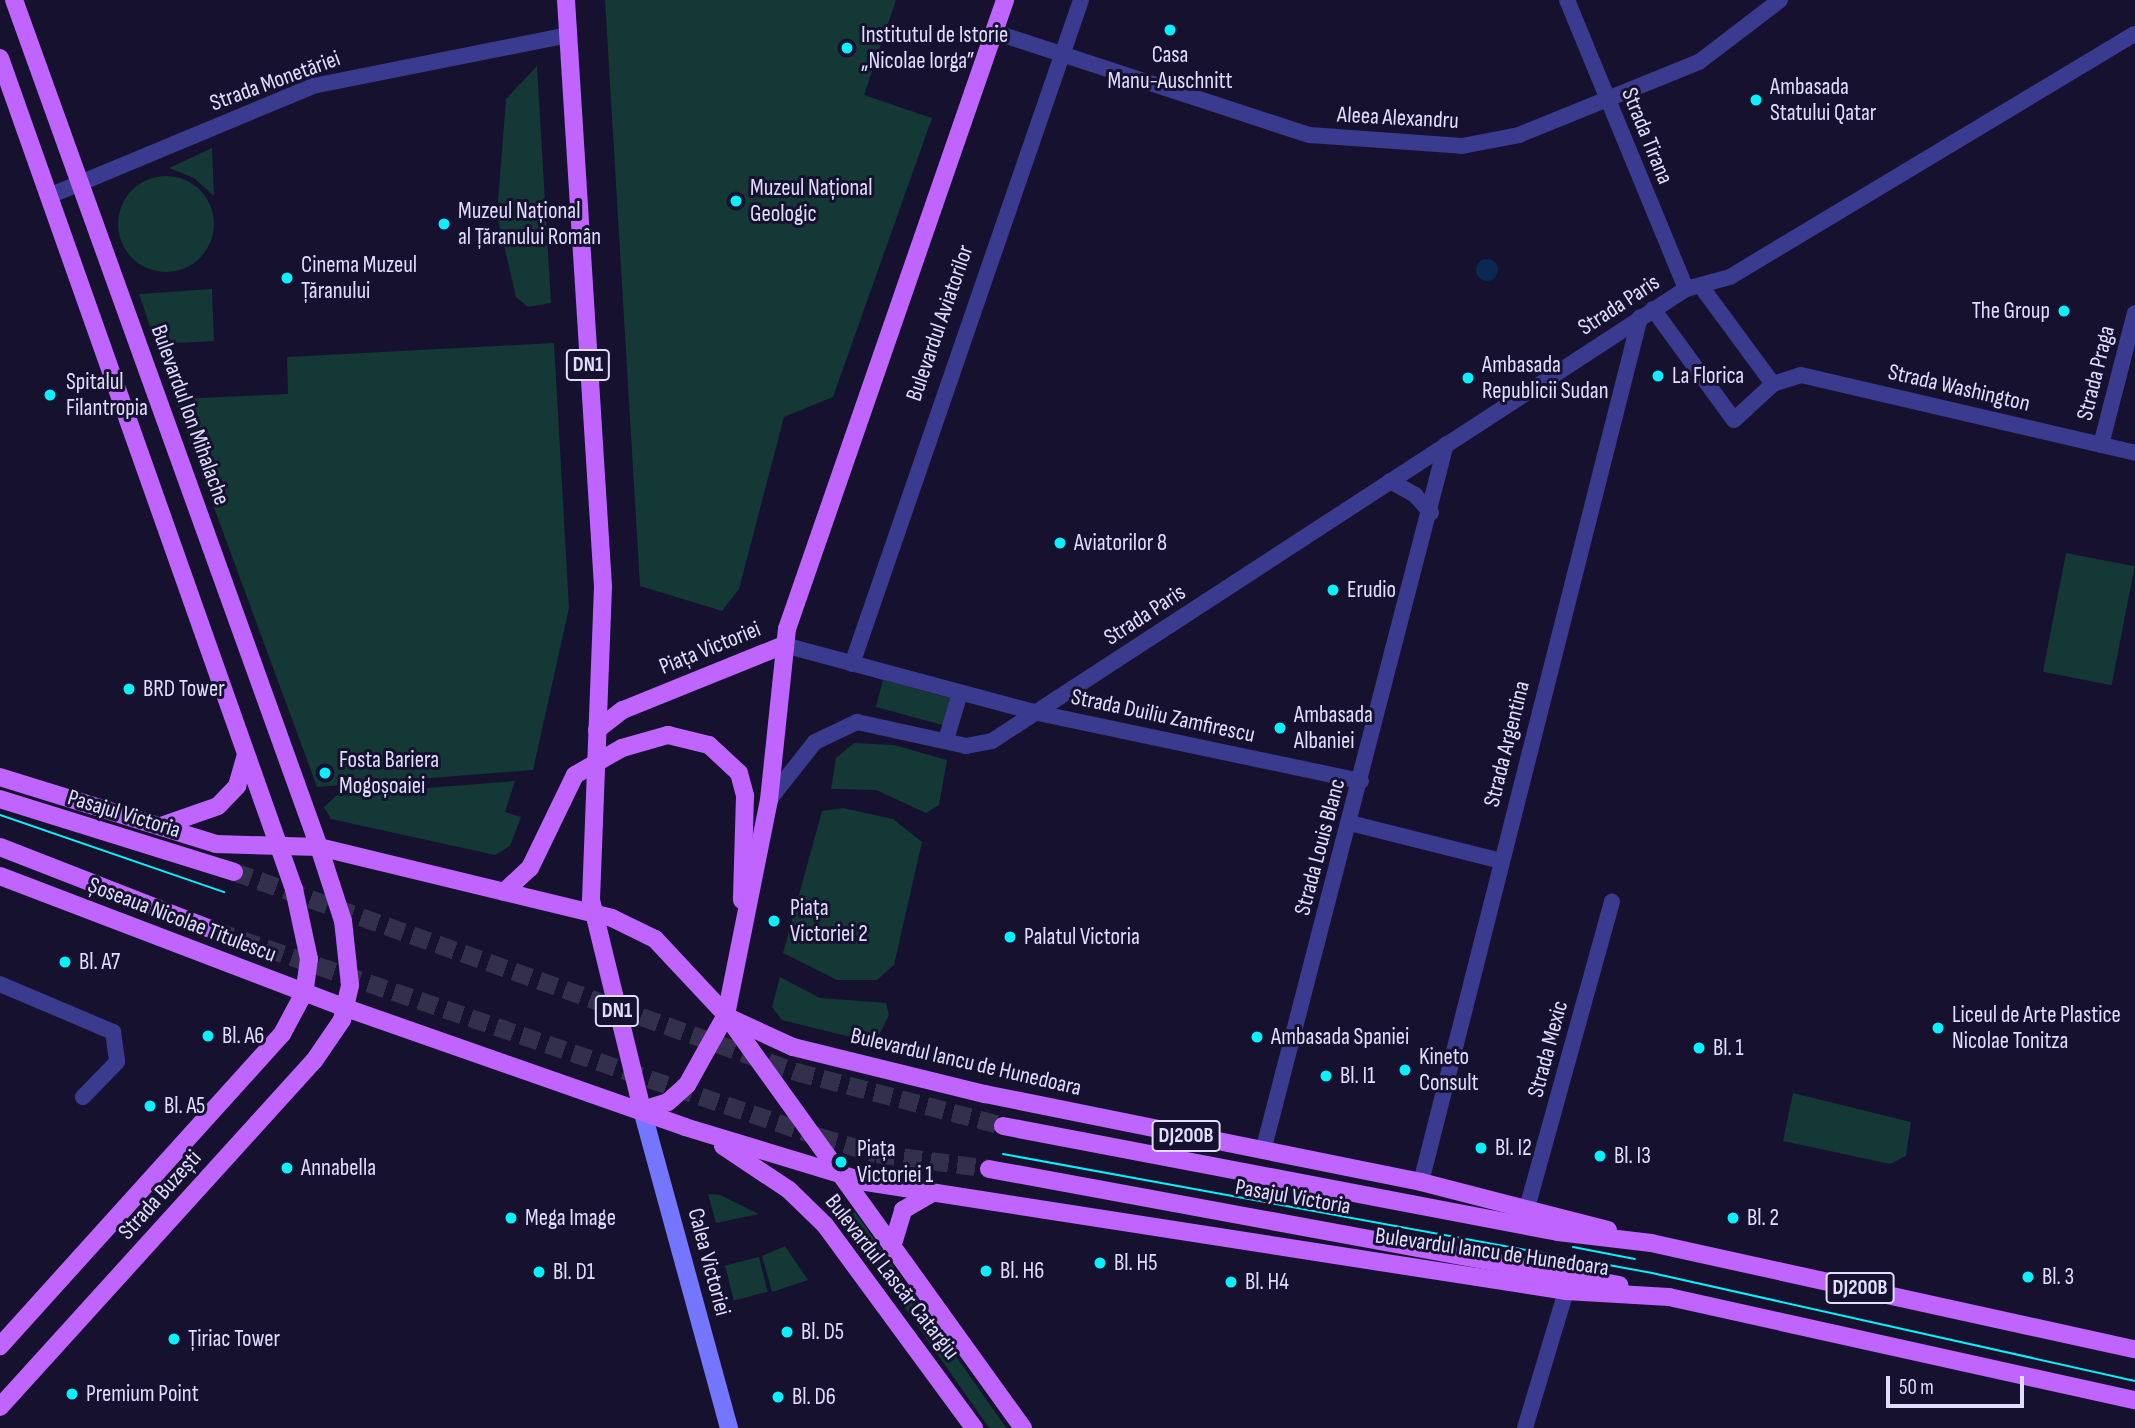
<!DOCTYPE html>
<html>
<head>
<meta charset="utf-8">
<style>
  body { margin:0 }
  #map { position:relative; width:2135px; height:1428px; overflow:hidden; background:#15112e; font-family:"Sofia Sans Condensed",sans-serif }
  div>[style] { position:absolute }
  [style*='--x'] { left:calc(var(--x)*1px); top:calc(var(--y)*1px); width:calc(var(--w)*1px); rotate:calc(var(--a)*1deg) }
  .green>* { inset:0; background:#133835; transform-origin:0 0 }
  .round { border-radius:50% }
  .water>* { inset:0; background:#0b2852 }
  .primary-tunnel>* { height:18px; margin-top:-9px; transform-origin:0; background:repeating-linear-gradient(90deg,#33304d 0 18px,transparent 0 27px) }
  .minor>* { height:16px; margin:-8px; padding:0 8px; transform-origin:8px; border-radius:8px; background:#3a3a8e }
  .secondary>* { height:18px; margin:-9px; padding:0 9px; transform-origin:9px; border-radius:9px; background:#7476ff }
  .primary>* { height:18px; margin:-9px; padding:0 9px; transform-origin:9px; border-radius:9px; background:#bf64ff }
  .tram>* { height:2px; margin:-1px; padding:0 1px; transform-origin:1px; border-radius:1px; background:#09f0ff }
  .dots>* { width:19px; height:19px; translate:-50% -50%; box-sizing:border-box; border:4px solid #15112e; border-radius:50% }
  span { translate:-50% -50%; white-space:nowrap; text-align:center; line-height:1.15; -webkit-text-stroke:6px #15112e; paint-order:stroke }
  .shield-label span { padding:2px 5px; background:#15112e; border:2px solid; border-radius:5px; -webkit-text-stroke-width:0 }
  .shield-label { font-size:21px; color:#e0ddff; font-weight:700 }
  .poi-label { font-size:23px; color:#e0ddff }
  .left { translate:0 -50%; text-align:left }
  .right { translate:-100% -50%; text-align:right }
  .street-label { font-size:23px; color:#e0ddff }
  .scale { position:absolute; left:1886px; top:1376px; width:138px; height:32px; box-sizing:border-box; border:4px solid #e0ddff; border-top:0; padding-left:9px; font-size:21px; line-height:24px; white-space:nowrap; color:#e0ddff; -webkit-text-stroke:5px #15112e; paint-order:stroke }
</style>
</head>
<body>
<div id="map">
  <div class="green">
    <i style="clip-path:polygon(605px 0,896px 0,864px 95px,932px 118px,833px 397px,784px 417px,739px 589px,722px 611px,640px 586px)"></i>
    <i style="clip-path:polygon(537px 66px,551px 303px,528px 307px,516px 297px,497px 215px,506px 99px)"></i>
    <i style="clip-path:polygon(212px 148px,214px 196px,194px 178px,169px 168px)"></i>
    <i class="round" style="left:118px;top:176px;width:96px;height:96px"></i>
    <i style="clip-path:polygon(212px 289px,214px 341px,156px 344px,139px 294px)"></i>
    <i style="clip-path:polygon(554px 343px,569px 608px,533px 770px,317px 787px,174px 399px,288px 394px,287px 357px)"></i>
    <i style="left:2066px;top:553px;width:70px;height:121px;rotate:11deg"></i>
    <i style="left:883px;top:680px;width:71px;height:28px;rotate:15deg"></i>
    <i style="clip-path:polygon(854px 743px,894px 745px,947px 760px,939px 805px,926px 813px,876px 790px,831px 789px,836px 758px)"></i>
    <i style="clip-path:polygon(515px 781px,505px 812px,521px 817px,510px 846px,495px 855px,331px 819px,324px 807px,337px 795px)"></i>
    <i style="clip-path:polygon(843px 808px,893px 819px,922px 842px,894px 965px,877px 980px,837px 980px,783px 953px,822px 811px)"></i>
    <i style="clip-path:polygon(780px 977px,820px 998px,886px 1003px,889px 1015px,875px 1043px,782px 1020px,772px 1007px)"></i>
    <i style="clip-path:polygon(1793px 1093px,1911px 1122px,1906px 1156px,1890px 1164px,1783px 1141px)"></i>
    <i style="clip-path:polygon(708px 1194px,720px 1195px,759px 1214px,716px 1223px)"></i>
    <i style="left:855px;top:1212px;width:265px;height:14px;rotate:55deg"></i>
    <i style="clip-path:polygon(785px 1246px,808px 1280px,772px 1292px,762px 1256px)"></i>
    <i style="left:759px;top:1257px;width:36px;height:35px;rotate:76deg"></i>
  </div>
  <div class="water">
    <i class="round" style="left:1476px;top:259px;width:22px;height:22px"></i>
  </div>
  <div class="primary-tunnel">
    <i style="--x:234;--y:872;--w:597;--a:19.59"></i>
    <i style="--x:796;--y:1072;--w:214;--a:14.6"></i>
    <i style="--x:215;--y:931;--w:638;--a:18.83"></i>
    <i style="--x:819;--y:1137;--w:60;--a:16.3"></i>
    <i style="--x:877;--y:1154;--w:113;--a:7.6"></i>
  </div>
  <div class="minor">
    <i style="--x:1567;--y:0;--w:313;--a:67.6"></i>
    <i style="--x:994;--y:32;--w:332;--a:18.1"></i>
    <i style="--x:1310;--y:135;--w:152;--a:4.1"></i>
    <i style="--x:1462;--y:146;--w:58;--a:-10.9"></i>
    <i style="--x:1519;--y:135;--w:194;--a:-22.1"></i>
    <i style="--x:1699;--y:62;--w:102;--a:-37.4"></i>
    <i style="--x:49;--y:196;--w:286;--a:-22.6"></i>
    <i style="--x:313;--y:86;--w:260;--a:-11.3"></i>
    <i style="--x:1703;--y:289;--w:118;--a:53.6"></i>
    <i style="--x:1653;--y:309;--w:137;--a:53.9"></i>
    <i style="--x:1734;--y:420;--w:53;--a:-42.7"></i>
    <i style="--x:1773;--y:384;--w:29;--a:-18"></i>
    <i style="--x:1801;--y:375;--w:343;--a:13.1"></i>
    <i style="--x:2101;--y:445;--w:136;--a:-75.6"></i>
    <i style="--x:1390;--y:481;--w:29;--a:29"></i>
    <i style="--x:1415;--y:495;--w:24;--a:48"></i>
    <i style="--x:784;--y:645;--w:263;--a:15"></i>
    <i style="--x:1038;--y:713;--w:330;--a:11.9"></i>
    <i style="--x:852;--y:664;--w:702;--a:-70.97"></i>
    <i style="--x:946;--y:740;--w:49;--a:-73.4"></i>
    <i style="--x:769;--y:800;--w:74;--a:-51.6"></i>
    <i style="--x:815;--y:742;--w:47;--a:-25.5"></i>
    <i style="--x:857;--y:722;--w:112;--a:12.4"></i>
    <i style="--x:966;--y:746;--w:26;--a:-11"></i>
    <i style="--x:992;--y:741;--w:828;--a:-33.08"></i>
    <i style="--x:1686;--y:289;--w:46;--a:-15.3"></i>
    <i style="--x:1730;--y:277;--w:472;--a:-31"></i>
    <i style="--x:1350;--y:823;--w:156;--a:14.1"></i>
    <i style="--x:0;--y:984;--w:123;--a:23"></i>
    <i style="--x:113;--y:1032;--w:30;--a:82"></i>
    <i style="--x:117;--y:1062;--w:49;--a:134.2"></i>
    <i style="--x:1263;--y:1151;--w:730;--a:-75.49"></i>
    <i style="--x:1421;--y:1182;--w:892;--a:-75.79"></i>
    <i style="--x:1527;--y:1208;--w:318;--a:-74.5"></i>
    <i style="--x:1525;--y:1428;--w:143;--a:-73.3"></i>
  </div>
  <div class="secondary">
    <i style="--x:642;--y:1110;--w:330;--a:74.7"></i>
  </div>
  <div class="primary">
    <i style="--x:566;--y:0;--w:588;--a:86.39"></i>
    <i style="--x:603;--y:587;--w:313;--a:92.2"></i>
    <i style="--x:591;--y:900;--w:216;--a:76.3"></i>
    <i style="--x:0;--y:58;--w:881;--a:70.52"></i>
    <i style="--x:294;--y:889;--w:72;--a:77.9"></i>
    <i style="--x:309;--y:959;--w:34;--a:98"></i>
    <i style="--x:304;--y:993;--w:47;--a:118.2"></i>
    <i style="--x:282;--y:1034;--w:421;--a:132.1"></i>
    <i style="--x:597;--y:730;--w:33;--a:-38"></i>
    <i style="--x:623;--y:710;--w:174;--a:-22"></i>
    <i style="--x:0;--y:777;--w:226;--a:17.2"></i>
    <i style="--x:216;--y:844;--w:103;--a:1.7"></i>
    <i style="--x:319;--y:847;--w:301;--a:13.6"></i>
    <i style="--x:612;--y:918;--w:48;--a:26"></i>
    <i style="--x:655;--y:939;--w:104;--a:46.9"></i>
    <i style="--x:726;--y:1015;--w:509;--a:54.28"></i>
    <i style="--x:0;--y:799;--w:245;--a:17.3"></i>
    <i style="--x:161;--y:826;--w:60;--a:-19.3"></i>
    <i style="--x:218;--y:806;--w:28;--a:-46"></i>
    <i style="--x:237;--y:786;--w:32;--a:-74"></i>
    <i style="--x:0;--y:847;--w:231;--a:21.3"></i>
    <i style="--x:0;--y:876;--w:370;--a:20.9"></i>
    <i style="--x:346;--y:1008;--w:359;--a:19.3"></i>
    <i style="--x:685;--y:1127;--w:189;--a:16.9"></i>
    <i style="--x:866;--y:1182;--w:708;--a:8.85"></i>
    <i style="--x:1566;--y:1291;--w:103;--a:3.3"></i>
    <i style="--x:1669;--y:1297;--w:477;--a:12.5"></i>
    <i style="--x:504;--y:892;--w:35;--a:-43"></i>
    <i style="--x:530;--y:868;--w:103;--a:-64.2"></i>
    <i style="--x:575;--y:775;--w:54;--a:-29.9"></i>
    <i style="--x:622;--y:748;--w:48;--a:-15.8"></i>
    <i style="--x:668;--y:735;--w:42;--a:13.7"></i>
    <i style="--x:709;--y:745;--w:41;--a:43"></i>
    <i style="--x:739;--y:773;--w:24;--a:75"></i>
    <i style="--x:745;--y:796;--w:104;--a:91.7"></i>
    <i style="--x:732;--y:1019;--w:67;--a:24.7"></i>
    <i style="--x:793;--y:1047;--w:198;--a:13.8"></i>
    <i style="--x:985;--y:1094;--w:445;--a:11.4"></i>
    <i style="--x:1421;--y:1182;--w:193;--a:14.4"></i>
    <i style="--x:642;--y:1110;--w:27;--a:-17"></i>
    <i style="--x:668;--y:1102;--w:25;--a:-42"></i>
    <i style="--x:687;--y:1085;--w:80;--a:-60.9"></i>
    <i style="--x:726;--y:1015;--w:219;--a:-78.7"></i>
    <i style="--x:769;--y:800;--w:172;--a:-84"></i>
    <i style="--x:787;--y:629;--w:666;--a:-70.88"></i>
    <i style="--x:1003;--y:1126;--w:565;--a:10.81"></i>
    <i style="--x:1558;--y:1232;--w:94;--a:6.7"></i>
    <i style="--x:1651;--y:1243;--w:495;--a:12.4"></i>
    <i style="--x:723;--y:1146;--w:79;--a:33.7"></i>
    <i style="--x:789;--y:1190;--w:50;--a:44.2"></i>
    <i style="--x:825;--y:1225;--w:252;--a:53.7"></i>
    <i style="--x:989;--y:1169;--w:641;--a:10.43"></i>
    <i style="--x:892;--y:1247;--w:39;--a:-73"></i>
    <i style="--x:903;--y:1210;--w:34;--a:-30"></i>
    <i style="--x:0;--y:1407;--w:467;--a:-47.8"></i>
    <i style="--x:314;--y:1061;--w:50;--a:-55.7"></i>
    <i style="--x:342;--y:1020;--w:36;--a:-77"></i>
    <i style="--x:350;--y:985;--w:64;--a:-96.2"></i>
    <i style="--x:343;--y:921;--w:78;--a:-108"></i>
    <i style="--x:319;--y:847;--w:900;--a:-109.8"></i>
  </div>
  <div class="tram">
    <i style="--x:0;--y:815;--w:237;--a:19"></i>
    <i style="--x:1003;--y:1154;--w:660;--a:10.39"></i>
    <i style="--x:1652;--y:1273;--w:495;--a:12.6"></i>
    <i style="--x:1573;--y:1247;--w:63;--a:11"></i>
  </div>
  <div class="dots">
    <i style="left:1170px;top:30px;background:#09f0ff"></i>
    <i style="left:847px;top:48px;background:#09f0ff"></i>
    <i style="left:1756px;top:100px;background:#09f0ff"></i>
    <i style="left:736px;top:201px;background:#09f0ff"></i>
    <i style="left:444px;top:224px;background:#09f0ff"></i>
    <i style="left:287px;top:278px;background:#09f0ff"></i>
    <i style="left:2064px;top:311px;background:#09f0ff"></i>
    <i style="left:1658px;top:376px;background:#09f0ff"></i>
    <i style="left:1468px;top:378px;background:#09f0ff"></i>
    <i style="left:50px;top:395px;background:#09f0ff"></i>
    <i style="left:1060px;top:543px;background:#09f0ff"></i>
    <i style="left:1333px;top:590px;background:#09f0ff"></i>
    <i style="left:129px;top:689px;background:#09f0ff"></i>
    <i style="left:1280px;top:728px;background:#09f0ff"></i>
    <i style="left:325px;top:773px;background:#09f0ff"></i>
    <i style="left:774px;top:921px;background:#09f0ff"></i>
    <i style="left:1010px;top:937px;background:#09f0ff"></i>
    <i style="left:65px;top:962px;background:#09f0ff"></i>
    <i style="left:1938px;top:1028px;background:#09f0ff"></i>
    <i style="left:208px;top:1036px;background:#09f0ff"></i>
    <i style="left:1257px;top:1037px;background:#09f0ff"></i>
    <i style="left:1699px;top:1048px;background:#09f0ff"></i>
    <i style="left:1405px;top:1070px;background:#09f0ff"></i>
    <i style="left:1326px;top:1076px;background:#09f0ff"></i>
    <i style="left:150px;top:1106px;background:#09f0ff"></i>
    <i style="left:1481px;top:1148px;background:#09f0ff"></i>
    <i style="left:1600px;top:1156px;background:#09f0ff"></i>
    <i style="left:841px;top:1162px;background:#09f0ff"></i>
    <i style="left:287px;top:1168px;background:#09f0ff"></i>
    <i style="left:511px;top:1218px;background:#09f0ff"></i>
    <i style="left:1733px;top:1218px;background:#09f0ff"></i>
    <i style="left:1100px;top:1263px;background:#09f0ff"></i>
    <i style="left:986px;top:1271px;background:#09f0ff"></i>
    <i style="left:539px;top:1272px;background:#09f0ff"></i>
    <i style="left:2028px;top:1277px;background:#09f0ff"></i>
    <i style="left:1231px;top:1282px;background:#09f0ff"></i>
    <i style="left:787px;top:1332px;background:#09f0ff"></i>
    <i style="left:174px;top:1339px;background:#09f0ff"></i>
    <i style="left:72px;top:1394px;background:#09f0ff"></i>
    <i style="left:778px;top:1397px;background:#09f0ff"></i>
  </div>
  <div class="shield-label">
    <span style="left:588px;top:365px">DN1</span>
    <span style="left:617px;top:1011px">DN1</span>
    <span style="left:1186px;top:1136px">DJ200B</span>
    <span style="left:1860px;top:1288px">DJ200B</span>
  </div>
  <div class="poi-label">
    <span class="left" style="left:861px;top:48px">Institutul de Istorie<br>„Nicolae Iorga”</span>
    <span style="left:1170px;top:68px">Casa<br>Manu-Auschnitt</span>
    <span class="left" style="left:1770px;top:100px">Ambasada<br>Statului Qatar</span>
    <span class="left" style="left:750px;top:201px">Muzeul Național<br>Geologic</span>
    <span class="left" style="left:458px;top:224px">Muzeul Național<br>al Țăranului Român</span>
    <span class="left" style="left:301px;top:278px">Cinema Muzeul<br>Țăranului</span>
    <span class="right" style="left:2050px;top:311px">The Group</span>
    <span class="left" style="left:1482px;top:378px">Ambasada<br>Republicii Sudan</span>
    <span class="left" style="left:1672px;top:376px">La Florica</span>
    <span class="left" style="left:66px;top:395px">Spitalul<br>Filantropia</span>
    <span class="left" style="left:1074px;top:543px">Aviatorilor 8</span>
    <span class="left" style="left:1347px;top:590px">Erudio</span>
    <span class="left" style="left:143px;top:689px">BRD Tower</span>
    <span class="left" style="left:1294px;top:728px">Ambasada<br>Albaniei</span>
    <span class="left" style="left:339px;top:773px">Fosta Bariera<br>Mogoșoaiei</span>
    <span class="left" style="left:790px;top:921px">Piața<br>Victoriei 2</span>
    <span class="left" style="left:1024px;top:937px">Palatul Victoria</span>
    <span class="left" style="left:79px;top:962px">Bl. A7</span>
    <span class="left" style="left:1952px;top:1028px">Liceul de Arte Plastice<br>Nicolae Tonitza</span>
    <span class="left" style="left:222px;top:1036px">Bl. A6</span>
    <span class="left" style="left:1271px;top:1037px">Ambasada Spaniei</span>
    <span class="left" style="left:1713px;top:1048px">Bl. 1</span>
    <span class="left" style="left:1419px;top:1070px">Kineto<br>Consult</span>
    <span class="left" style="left:1340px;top:1076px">Bl. I1</span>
    <span class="left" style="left:164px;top:1106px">Bl. A5</span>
    <span class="left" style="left:1495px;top:1148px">Bl. I2</span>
    <span class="left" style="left:857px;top:1162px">Piața<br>Victoriei 1</span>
    <span class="left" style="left:1614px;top:1156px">Bl. I3</span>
    <span class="left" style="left:301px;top:1168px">Annabella</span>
    <span class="left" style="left:525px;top:1218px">Mega Image</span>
    <span class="left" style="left:1747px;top:1218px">Bl. 2</span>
    <span class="left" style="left:1114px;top:1263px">Bl. H5</span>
    <span class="left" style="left:1000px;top:1271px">Bl. H6</span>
    <span class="left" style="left:553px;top:1272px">Bl. D1</span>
    <span class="left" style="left:2042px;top:1277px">Bl. 3</span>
    <span class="left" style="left:1245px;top:1282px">Bl. H4</span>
    <span class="left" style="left:801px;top:1332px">Bl. D5</span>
    <span class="left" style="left:188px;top:1339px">Țiriac Tower</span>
    <span class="left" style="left:86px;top:1394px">Premium Point</span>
    <span class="left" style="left:792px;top:1397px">Bl. D6</span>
  </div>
  <div class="street-label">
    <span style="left:275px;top:81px;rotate:-20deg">Strada Monetăriei</span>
    <span style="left:1398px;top:118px;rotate:3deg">Aleea Alexandru</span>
    <span style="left:1647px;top:136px;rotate:68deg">Strada Tirana</span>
    <span style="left:1619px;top:305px;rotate:-33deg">Strada Paris</span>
    <span style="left:940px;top:323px;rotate:-71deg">Bulevardul Aviatorilor</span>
    <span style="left:2096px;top:373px;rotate:-76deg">Strada Praga</span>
    <span style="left:1959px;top:388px;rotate:13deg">Strada Washington</span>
    <span style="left:190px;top:415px;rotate:70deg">Bulevardul Ion Mihalache</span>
    <span style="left:1145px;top:615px;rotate:-33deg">Strada Paris</span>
    <span style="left:710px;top:648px;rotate:-22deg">Piața Victoriei</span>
    <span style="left:1163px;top:716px;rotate:12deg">Strada Duiliu Zamfirescu</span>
    <span style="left:1507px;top:744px;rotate:-76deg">Strada Argentina</span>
    <span style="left:124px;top:814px;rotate:17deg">Pasajul Victoria</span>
    <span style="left:1320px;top:847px;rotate:-75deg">Strada Louis Blanc</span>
    <span style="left:182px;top:920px;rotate:21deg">Șoseaua Nicolae Titulescu</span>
    <span style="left:1548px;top:1049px;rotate:-75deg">Strada Mexic</span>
    <span style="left:966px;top:1062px;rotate:13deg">Bulevardul Iancu de Hunedoara</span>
    <span style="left:160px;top:1195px;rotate:-48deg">Strada Buzești</span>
    <span style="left:1293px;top:1197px;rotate:10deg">Pasajul Victoria</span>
    <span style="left:1492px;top:1252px;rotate:8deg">Bulevardul Iancu de Hunedoara</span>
    <span style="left:709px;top:1262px;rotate:75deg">Calea Victoriei</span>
    <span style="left:892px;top:1277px;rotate:52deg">Bulevardul Lascăr Catargiu</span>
  </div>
  <div class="scale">50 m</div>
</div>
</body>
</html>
